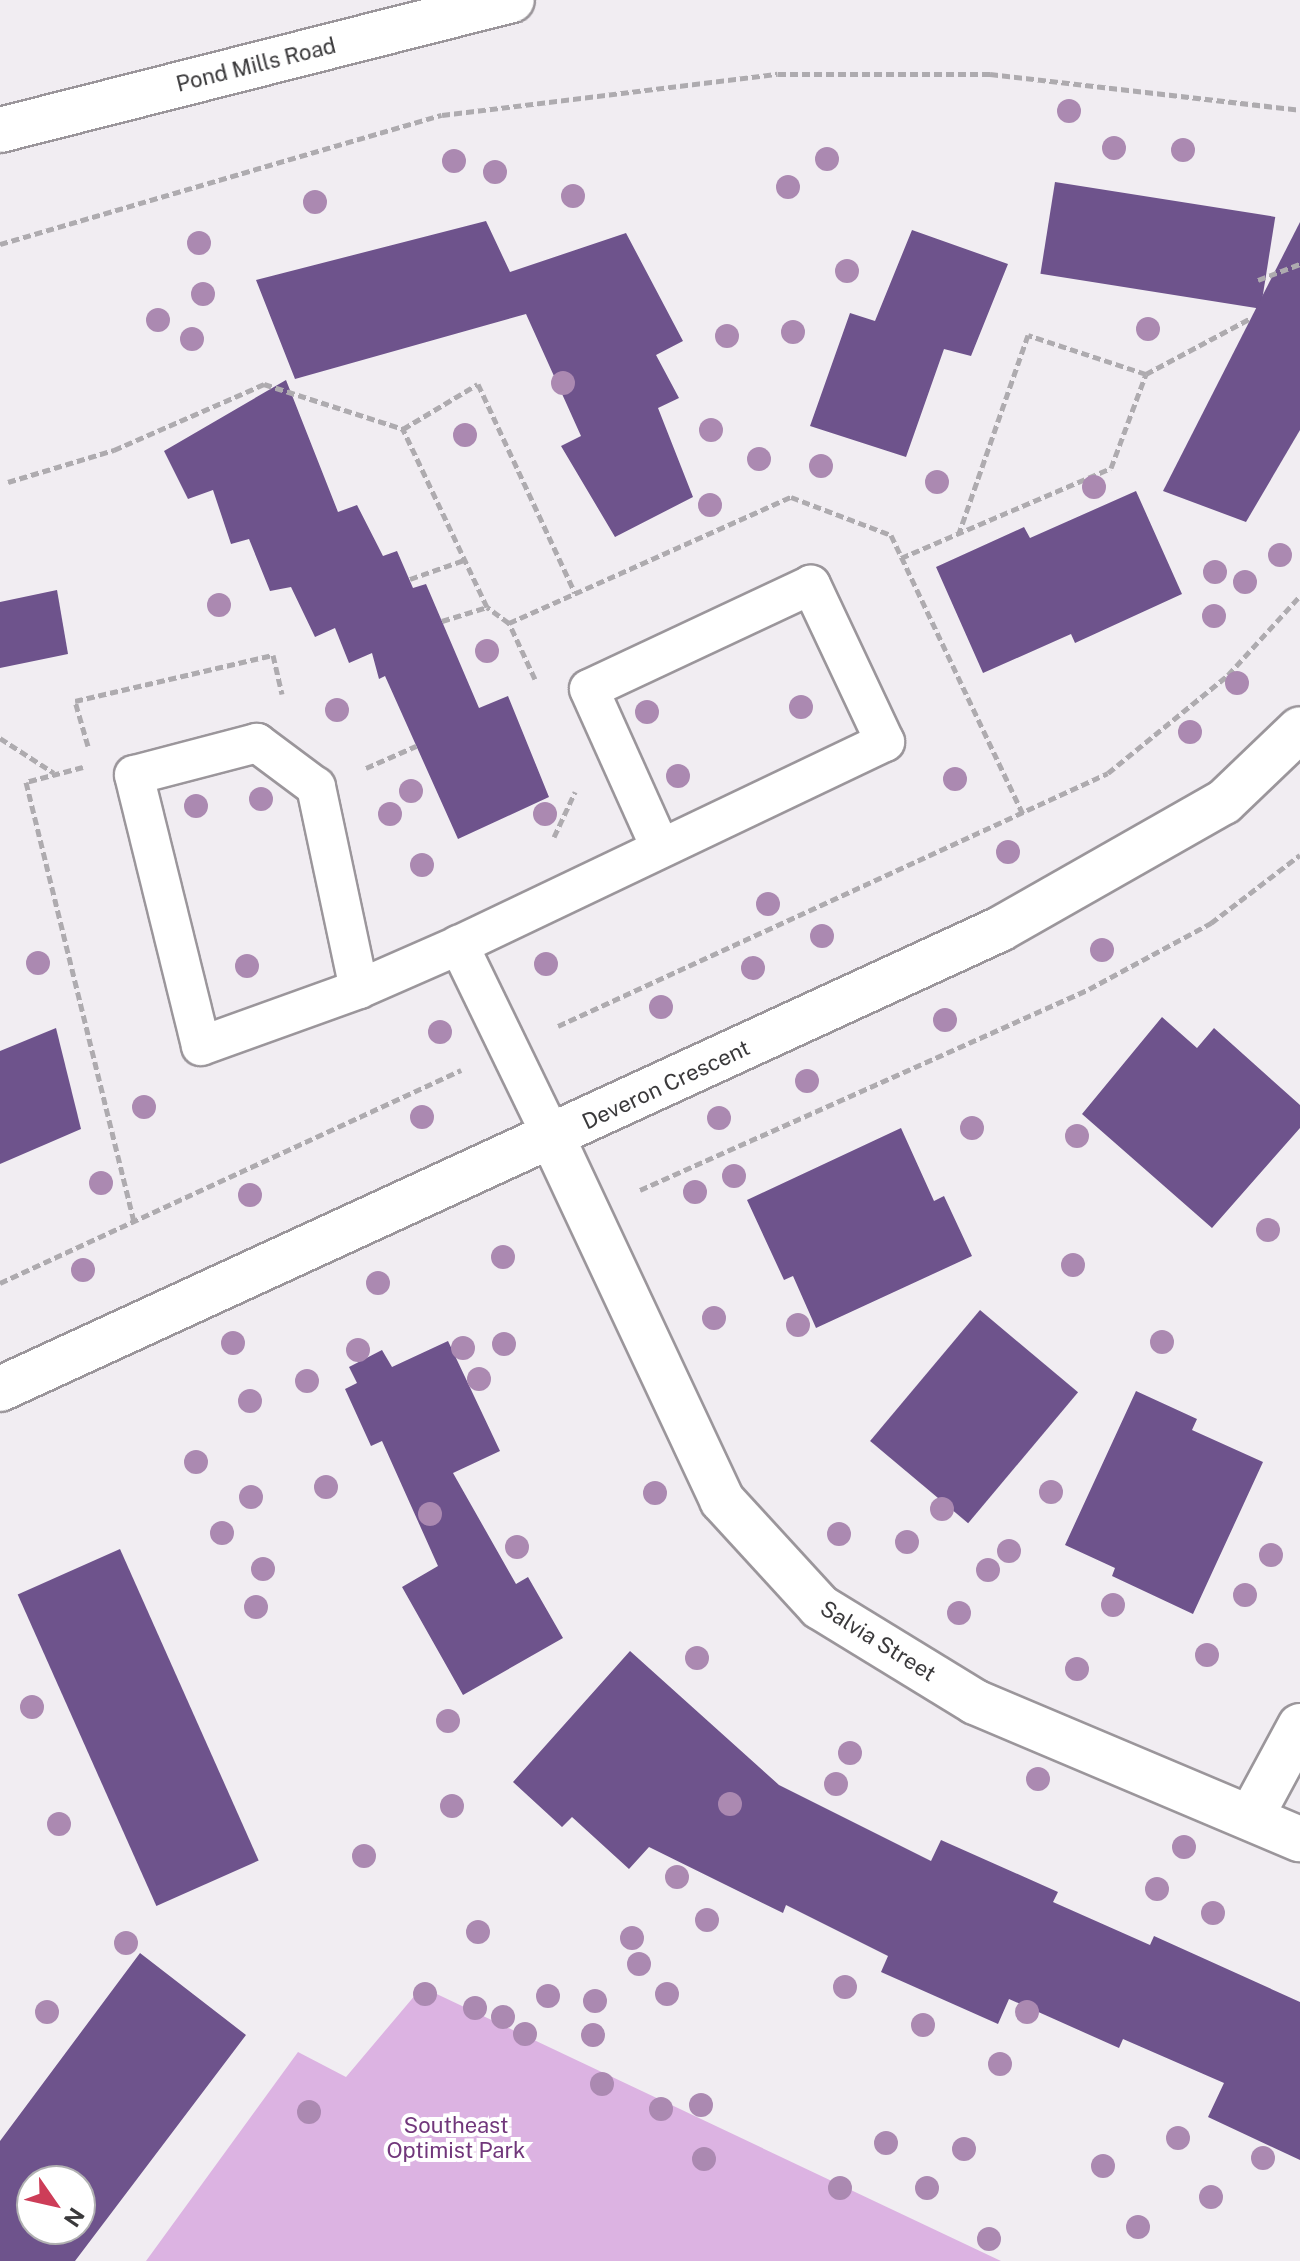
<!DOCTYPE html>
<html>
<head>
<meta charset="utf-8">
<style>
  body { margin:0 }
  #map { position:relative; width:1300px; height:2261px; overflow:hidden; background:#f1edf2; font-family:"Public Sans",sans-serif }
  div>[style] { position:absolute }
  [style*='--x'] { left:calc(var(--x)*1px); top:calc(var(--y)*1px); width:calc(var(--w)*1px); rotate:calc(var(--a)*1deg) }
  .green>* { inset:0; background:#dcb3e2 }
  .building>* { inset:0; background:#6e538c; transform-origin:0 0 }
  .path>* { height:5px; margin-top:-2.5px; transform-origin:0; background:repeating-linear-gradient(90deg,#aeabaf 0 8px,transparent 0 12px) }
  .roads { filter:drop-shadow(2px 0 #9b969b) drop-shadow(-2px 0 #9b969b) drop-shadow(0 2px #9b969b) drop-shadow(0 -2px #9b969b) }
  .service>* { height:38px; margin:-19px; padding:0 19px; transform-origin:19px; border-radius:19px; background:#fff }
  .minor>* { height:44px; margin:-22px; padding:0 22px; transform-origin:22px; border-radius:22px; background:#fff }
  .tertiary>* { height:44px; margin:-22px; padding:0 22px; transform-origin:22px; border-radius:22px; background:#fff }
  .secondary>* { height:44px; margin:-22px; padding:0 22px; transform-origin:22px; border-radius:22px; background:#fff }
  .trees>* { width:24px; height:24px; margin:-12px; border-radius:50%; background:#ab89b1 }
  span { translate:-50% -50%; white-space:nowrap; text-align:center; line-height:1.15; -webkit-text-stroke:8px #fff; paint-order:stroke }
  .street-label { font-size:22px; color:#3a393b }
  .park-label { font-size:22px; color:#71377b }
  .north { position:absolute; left:16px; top:2165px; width:80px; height:80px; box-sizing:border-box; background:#fff; border:2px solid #b0b0b1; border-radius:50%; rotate:124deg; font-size:22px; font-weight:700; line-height:32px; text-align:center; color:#3a393b }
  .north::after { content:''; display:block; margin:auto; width:28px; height:36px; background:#cd3d58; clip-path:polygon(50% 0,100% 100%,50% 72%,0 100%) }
</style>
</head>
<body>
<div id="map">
  <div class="green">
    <i style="clip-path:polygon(422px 1987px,1001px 2261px,146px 2261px,298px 2052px,346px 2077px)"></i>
  </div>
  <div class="building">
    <i style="left:1055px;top:182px;width:223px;height:93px;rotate:9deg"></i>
    <i style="clip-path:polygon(486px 221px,510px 272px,626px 233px,683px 341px,656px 355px,679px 398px,658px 408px,693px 497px,615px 537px,561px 446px,581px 436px,526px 314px,295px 379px,256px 280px)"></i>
    <i style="clip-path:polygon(1300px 222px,1300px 430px,1246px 522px,1163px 491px)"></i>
    <i style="clip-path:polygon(912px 230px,1008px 264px,971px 356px,944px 349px,906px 457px,810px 426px,850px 313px,875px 321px)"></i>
    <i style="clip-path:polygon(286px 380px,338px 512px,357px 505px,383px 556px,397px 551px,413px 588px,426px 584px,479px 708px,508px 696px,549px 797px,458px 839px,385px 676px,379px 679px,372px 653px,349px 663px,335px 628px,315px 637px,291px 587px,270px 591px,249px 539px,231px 544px,213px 490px,188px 499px,164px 451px)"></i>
    <i style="clip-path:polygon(1136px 491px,1182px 594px,1075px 643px,1071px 634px,983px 673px,936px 567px,1024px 527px,1030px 538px)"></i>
    <i style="clip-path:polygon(57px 590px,68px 654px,0 668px,0 602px)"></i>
    <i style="clip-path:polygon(1162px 1017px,1197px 1048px,1214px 1028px,1300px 1105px,1300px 1128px,1212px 1228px,1082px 1114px)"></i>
    <i style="clip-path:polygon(56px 1028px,81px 1129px,0 1164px,0 1051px)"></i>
    <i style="clip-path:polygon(901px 1128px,934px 1201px,944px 1196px,972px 1256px,816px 1328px,793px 1276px,784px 1280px,747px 1200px)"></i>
    <i style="left:980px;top:1310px;width:128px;height:171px;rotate:40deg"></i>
    <i style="clip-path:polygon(448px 1341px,500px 1451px,453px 1473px,516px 1584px,528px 1577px,563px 1638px,463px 1695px,402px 1587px,438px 1566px,382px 1441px,371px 1446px,345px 1389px,357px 1383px,349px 1367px,382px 1350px,392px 1367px)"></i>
    <i style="clip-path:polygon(1136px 1391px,1197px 1419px,1192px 1430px,1263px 1462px,1193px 1614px,1112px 1576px,1115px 1568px,1065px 1545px)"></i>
    <i style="left:120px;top:1549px;width:341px;height:112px;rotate:66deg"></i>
    <i style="clip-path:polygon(630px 1651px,779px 1785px,931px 1861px,941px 1840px,1058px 1892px,1053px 1902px,1150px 1945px,1154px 1936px,1300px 2002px,1300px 2160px,1208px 2117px,1224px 2083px,1123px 2039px,1119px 2048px,1009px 1999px,998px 2024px,881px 1972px,888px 1956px,786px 1905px,783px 1913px,649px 1847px,629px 1869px,572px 1817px,562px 1827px,513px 1782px)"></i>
    <i style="clip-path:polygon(evenodd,140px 1953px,246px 2035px,75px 2261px,0 2261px,0 2141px,140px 1953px,32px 2181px,80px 2181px,80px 2229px,32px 2229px,32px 2181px)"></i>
  </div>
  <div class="path">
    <i style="--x:0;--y:244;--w:460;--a:-16.3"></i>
    <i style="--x:442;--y:115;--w:338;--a:-7"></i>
    <i style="--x:778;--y:74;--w:212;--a:0"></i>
    <i style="--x:990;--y:74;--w:312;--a:6.6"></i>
    <i style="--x:1258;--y:280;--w:45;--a:-20.9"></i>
    <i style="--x:1146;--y:374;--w:119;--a:-28.1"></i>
    <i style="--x:8;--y:482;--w:111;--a:-16.8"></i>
    <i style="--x:114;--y:450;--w:164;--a:-23.7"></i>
    <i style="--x:264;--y:384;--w:146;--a:17.9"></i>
    <i style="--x:901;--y:558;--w:228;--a:-23.2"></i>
    <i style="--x:1111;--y:468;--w:100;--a:-69.6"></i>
    <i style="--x:1146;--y:374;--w:124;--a:-161.7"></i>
    <i style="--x:1028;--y:335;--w:210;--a:109.2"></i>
    <i style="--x:410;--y:579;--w:57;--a:-19.4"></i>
    <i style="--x:442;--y:621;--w:47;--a:-17.3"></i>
    <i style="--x:509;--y:623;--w:27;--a:-144"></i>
    <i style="--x:487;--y:607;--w:197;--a:-115.3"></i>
    <i style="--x:403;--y:429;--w:87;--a:-31"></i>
    <i style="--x:478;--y:384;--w:230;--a:65.1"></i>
    <i style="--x:535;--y:679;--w:62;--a:-114.9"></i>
    <i style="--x:509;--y:623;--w:309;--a:-24.1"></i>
    <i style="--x:791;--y:497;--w:107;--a:20.8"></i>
    <i style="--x:891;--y:535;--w:309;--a:64.7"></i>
    <i style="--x:0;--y:738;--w:64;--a:32.9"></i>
    <i style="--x:88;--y:746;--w:47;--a:-106.1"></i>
    <i style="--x:75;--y:701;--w:203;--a:-13.1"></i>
    <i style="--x:273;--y:655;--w:40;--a:77"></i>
    <i style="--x:83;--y:767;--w:59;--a:165.3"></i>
    <i style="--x:26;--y:782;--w:452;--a:76.2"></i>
    <i style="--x:366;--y:768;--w:55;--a:-23.7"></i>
    <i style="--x:554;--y:837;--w:50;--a:-65"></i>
    <i style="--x:558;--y:1026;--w:605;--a:-24.7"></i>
    <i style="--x:1108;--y:773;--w:155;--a:-39.2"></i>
    <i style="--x:1228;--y:675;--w:107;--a:-47.7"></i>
    <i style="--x:640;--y:1190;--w:492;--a:-24.1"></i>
    <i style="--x:1089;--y:989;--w:139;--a:-28.4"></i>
    <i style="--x:1211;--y:923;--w:112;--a:-37.4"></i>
    <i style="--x:0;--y:1283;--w:508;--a:-24.8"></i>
  </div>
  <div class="roads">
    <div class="service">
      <i style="--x:359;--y:989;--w:207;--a:-102"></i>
      <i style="--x:316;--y:787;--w:74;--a:-143.3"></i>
      <i style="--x:257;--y:743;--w:127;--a:165.4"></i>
      <i style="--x:134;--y:775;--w:279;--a:76.1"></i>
      <i style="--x:201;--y:1046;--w:168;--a:-19.8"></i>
      <i style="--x:359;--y:989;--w:109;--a:-23.7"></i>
      <i style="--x:553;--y:1139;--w:216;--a:-115.9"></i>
      <i style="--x:459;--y:945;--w:472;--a:-25.5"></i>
      <i style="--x:885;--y:742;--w:174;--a:-115.2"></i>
      <i style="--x:811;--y:585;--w:245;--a:154.9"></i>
      <i style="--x:589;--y:689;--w:173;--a:65.8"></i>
    </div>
    <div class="minor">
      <i style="--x:553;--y:1139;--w:399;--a:64.9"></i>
      <i style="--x:722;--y:1500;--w:145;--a:47.5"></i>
      <i style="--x:820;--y:1607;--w:182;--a:31.5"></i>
      <i style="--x:975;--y:1702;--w:353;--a:22.9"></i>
      <i style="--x:1252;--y:1815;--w:101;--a:-61.7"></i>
    </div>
    <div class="tertiary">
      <i style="--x:0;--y:1389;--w:1101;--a:-24.7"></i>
      <i style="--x:1000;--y:929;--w:257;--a:-29.6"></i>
      <i style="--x:1224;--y:802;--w:105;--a:-43.8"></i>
    </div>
    <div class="secondary">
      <i style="--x:0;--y:130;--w:528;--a:-14.25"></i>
    </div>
  </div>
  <div class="trees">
    <i style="left:1069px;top:111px"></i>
    <i style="left:1114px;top:148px"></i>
    <i style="left:1183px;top:150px"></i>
    <i style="left:827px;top:159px"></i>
    <i style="left:454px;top:161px"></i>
    <i style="left:495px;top:172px"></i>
    <i style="left:788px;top:187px"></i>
    <i style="left:573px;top:196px"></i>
    <i style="left:315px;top:202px"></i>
    <i style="left:199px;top:243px"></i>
    <i style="left:847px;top:271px"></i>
    <i style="left:203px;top:294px"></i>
    <i style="left:158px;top:320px"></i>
    <i style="left:1148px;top:329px"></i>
    <i style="left:793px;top:332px"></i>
    <i style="left:727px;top:336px"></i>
    <i style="left:192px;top:339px"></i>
    <i style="left:563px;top:383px"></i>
    <i style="left:711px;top:430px"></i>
    <i style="left:465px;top:435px"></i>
    <i style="left:759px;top:459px"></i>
    <i style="left:821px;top:466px"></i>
    <i style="left:937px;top:482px"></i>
    <i style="left:1094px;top:487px"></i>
    <i style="left:710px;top:505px"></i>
    <i style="left:1280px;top:555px"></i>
    <i style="left:1215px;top:572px"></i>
    <i style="left:1245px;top:582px"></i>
    <i style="left:219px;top:605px"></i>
    <i style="left:1214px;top:616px"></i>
    <i style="left:487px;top:651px"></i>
    <i style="left:1237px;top:683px"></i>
    <i style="left:801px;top:707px"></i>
    <i style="left:337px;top:710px"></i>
    <i style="left:647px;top:712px"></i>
    <i style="left:1190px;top:732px"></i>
    <i style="left:678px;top:776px"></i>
    <i style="left:955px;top:779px"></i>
    <i style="left:411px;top:791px"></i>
    <i style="left:261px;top:799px"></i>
    <i style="left:196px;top:806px"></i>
    <i style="left:390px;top:814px"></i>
    <i style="left:545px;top:814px"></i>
    <i style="left:1008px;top:852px"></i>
    <i style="left:422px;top:865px"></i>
    <i style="left:768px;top:904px"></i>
    <i style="left:822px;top:936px"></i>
    <i style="left:1102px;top:950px"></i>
    <i style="left:38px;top:963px"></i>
    <i style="left:546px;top:964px"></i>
    <i style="left:247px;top:966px"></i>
    <i style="left:753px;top:968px"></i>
    <i style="left:661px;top:1007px"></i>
    <i style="left:945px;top:1020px"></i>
    <i style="left:440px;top:1032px"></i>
    <i style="left:807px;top:1081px"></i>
    <i style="left:144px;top:1107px"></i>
    <i style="left:422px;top:1117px"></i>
    <i style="left:719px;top:1118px"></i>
    <i style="left:972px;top:1128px"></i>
    <i style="left:1077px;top:1136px"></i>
    <i style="left:734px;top:1176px"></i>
    <i style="left:101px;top:1183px"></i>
    <i style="left:695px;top:1192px"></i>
    <i style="left:250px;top:1195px"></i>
    <i style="left:1268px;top:1230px"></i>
    <i style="left:503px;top:1257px"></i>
    <i style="left:1073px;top:1265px"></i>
    <i style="left:83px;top:1270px"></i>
    <i style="left:378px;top:1283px"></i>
    <i style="left:714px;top:1318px"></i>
    <i style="left:798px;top:1325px"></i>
    <i style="left:1162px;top:1342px"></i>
    <i style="left:233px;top:1343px"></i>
    <i style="left:504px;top:1344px"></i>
    <i style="left:463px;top:1348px"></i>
    <i style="left:358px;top:1350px"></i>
    <i style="left:479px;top:1379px"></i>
    <i style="left:307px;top:1381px"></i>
    <i style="left:250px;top:1401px"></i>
    <i style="left:196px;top:1462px"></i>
    <i style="left:326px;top:1487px"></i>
    <i style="left:1051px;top:1492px"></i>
    <i style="left:655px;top:1493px"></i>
    <i style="left:251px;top:1497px"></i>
    <i style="left:942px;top:1509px"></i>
    <i style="left:430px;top:1514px"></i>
    <i style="left:222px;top:1533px"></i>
    <i style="left:839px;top:1534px"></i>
    <i style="left:907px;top:1542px"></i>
    <i style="left:517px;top:1547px"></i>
    <i style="left:1009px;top:1551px"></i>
    <i style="left:1271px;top:1555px"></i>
    <i style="left:263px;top:1569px"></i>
    <i style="left:988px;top:1570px"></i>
    <i style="left:1245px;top:1595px"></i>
    <i style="left:1113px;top:1605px"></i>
    <i style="left:256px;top:1607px"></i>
    <i style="left:959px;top:1613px"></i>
    <i style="left:1207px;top:1655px"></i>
    <i style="left:697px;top:1658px"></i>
    <i style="left:1077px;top:1669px"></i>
    <i style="left:32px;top:1707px"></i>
    <i style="left:448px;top:1721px"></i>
    <i style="left:850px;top:1753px"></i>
    <i style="left:1038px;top:1779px"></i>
    <i style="left:836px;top:1784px"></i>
    <i style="left:730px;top:1804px"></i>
    <i style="left:452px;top:1806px"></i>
    <i style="left:59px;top:1824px"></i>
    <i style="left:1184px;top:1847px"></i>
    <i style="left:364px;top:1856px"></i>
    <i style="left:677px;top:1877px"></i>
    <i style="left:1157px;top:1889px"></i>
    <i style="left:1213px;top:1913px"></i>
    <i style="left:707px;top:1920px"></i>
    <i style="left:478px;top:1932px"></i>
    <i style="left:632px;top:1938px"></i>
    <i style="left:126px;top:1943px"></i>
    <i style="left:639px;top:1964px"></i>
    <i style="left:845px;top:1987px"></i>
    <i style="left:425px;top:1994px"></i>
    <i style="left:667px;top:1994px"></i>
    <i style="left:548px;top:1996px"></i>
    <i style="left:595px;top:2001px"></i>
    <i style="left:475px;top:2008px"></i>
    <i style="left:47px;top:2012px"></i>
    <i style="left:1027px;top:2012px"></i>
    <i style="left:503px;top:2017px"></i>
    <i style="left:923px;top:2025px"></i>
    <i style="left:525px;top:2034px"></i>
    <i style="left:593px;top:2035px"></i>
    <i style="left:1000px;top:2064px"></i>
    <i style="left:602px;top:2084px"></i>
    <i style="left:701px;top:2105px"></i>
    <i style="left:661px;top:2109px"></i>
    <i style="left:309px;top:2112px"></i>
    <i style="left:1178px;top:2138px"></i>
    <i style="left:886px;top:2143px"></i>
    <i style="left:964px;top:2149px"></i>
    <i style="left:1263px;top:2158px"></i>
    <i style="left:704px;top:2159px"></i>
    <i style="left:1103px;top:2166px"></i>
    <i style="left:840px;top:2188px"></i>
    <i style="left:927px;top:2188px"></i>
    <i style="left:1211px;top:2197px"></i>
    <i style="left:1138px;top:2227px"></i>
    <i style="left:989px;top:2239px"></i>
  </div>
  <div class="street-label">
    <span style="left:256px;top:65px;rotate:-14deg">Pond Mills Road</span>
    <span style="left:666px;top:1085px;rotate:-25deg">Deveron Crescent</span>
    <span style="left:878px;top:1641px;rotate:32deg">Salvia Street</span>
  </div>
  <div class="park-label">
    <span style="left:456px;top:2138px">Southeast<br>Optimist Park</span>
  </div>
  <div class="north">N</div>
</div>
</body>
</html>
